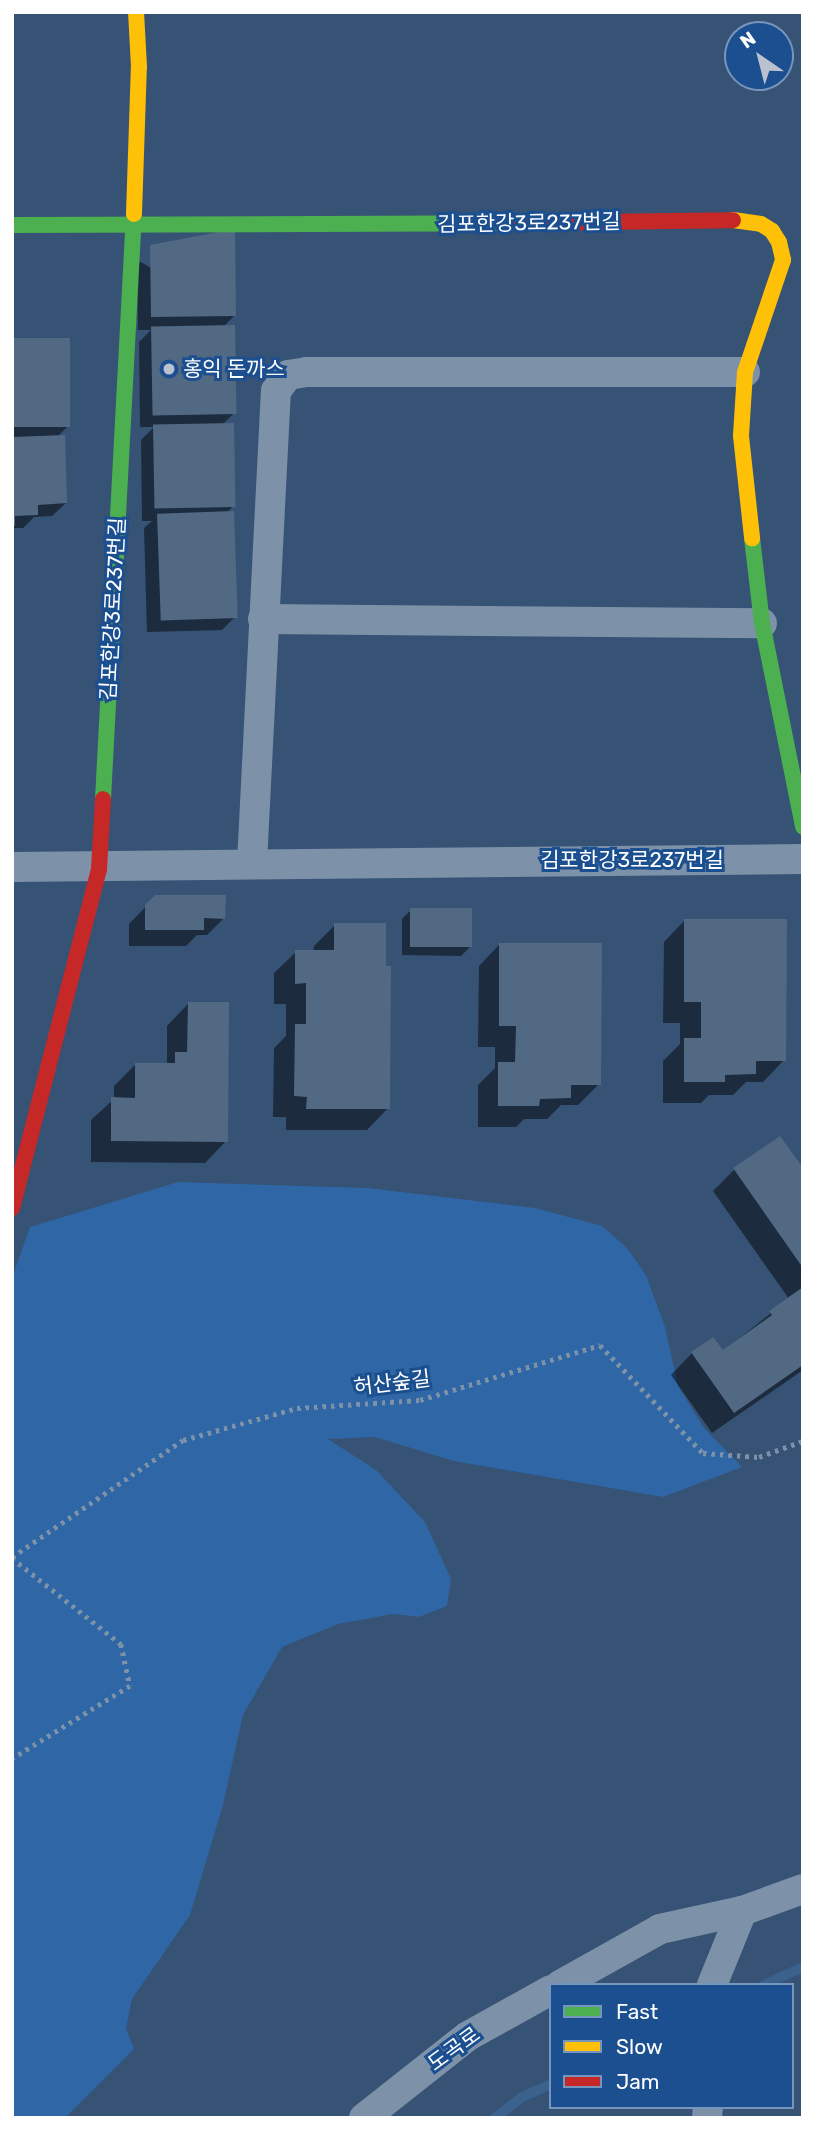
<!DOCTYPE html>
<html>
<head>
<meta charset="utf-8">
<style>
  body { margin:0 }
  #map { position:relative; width:815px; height:2130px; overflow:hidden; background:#365274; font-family:Rubik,"Noto Sans KR",sans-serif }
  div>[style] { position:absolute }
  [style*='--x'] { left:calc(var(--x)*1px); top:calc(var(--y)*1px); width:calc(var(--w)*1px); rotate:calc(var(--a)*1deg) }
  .green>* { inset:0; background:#2f66a5 }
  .shadow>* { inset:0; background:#0007 }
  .stream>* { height:10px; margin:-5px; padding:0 5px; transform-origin:5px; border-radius:5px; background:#3b618d }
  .building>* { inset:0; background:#526984; transform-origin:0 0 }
  .path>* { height:4.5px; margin-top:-2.25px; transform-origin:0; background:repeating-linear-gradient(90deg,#7d92a8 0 3.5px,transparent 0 8.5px) }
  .street>* { height:30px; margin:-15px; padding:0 15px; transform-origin:15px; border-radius:15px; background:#7d92a8 }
  .fast>* { height:16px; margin:-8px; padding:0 8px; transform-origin:8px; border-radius:8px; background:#4caf50 }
  .slow>* { height:16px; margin:-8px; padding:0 8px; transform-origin:8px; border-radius:8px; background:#ffc107 }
  .jam>* { height:16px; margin:-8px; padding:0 8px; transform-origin:8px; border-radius:8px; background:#c62828 }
  .dots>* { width:19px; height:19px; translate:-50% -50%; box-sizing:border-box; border:4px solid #1b4f8f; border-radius:50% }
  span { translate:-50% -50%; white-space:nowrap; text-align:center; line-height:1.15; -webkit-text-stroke:6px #1b4f8f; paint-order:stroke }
  .street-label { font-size:21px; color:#fff }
  .poi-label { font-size:21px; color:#fff }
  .left { translate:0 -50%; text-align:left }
  .frame { position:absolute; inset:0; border:14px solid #fff; pointer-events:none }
  .legend { position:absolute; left:549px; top:1983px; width:245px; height:126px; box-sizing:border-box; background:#1b4f8f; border:2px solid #7695bc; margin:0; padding:9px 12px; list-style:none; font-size:21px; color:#fff }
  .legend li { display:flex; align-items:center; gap:14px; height:35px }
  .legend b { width:35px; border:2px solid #7695bc }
  .north { position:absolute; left:724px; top:21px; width:70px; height:70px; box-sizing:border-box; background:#1b4f8f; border:2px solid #7695bc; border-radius:50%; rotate:325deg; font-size:19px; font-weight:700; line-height:28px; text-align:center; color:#fff }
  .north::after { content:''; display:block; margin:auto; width:24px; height:32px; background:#b9c2ce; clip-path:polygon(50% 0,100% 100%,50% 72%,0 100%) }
</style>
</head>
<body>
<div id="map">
  <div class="green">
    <i style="clip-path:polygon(178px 1182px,368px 1188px,535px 1208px,602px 1226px,627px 1248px,646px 1275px,665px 1327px,678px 1386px,704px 1428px,742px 1467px,663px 1497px,454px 1461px,375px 1437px,328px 1439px,376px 1470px,425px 1522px,451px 1579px,447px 1606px,419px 1617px,393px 1614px,338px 1624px,282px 1647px,243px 1715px,223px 1805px,190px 1915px,132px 1999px,126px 2029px,134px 2049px,65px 2118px,12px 2118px,12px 1278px,30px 1227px)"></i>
  </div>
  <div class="shadow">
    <i style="clip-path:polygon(137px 260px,235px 315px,223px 327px,234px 413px,222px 425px,233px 506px,227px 513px,235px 617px,222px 630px,147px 632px,144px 528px,152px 521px,142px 521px,141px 440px,154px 427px,140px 427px,139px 342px,151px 330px,138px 330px)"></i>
    <i style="clip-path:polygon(12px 340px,68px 426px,57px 437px,66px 503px,52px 516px,34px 517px,23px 528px,12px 528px)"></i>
    <i style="clip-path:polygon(156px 896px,224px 918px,207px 935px,197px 935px,186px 946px,129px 946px,129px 924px)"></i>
    <i style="clip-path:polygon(411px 910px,470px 947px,461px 956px,402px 955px,402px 919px)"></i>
    <i style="clip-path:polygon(685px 920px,784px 1060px,763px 1082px,746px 1082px,733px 1095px,709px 1095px,701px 1103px,663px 1103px,663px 1061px,680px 1044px,680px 1023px,663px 1023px,664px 942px)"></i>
    <i style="clip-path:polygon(335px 925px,388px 1108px,367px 1130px,286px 1130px,286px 1117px,273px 1117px,274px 1048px,286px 1036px,286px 1004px,274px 1004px,274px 973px,296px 952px,313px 952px,314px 946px)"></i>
    <i style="clip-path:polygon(500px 944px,599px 1084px,578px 1105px,561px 1105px,547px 1119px,524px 1119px,516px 1127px,478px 1127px,478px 1085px,495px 1068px,495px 1047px,478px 1047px,479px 966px)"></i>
    <i style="clip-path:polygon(188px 1004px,226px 1141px,205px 1163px,91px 1162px,91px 1120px,114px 1099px,114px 1086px,136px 1064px,167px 1063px,167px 1026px)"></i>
    <i style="clip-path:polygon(734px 1170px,803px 1171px,803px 1370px,712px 1433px,671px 1375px,692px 1353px,722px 1352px,789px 1299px,713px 1191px)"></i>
  </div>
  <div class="stream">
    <i style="--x:764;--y:1985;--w:43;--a:-24.8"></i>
    <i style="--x:495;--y:2118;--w:34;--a:-38"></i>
    <i style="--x:522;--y:2097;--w:32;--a:-24"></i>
  </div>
  <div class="building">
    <i style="clip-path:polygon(235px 229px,236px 316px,151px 317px,150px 245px)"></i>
    <i style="left:235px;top:325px;width:89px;height:84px;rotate:89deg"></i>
    <i style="left:70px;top:338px;width:89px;height:58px;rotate:90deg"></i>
    <i style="left:234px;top:423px;width:84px;height:81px;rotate:89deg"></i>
    <i style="clip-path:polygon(65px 435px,67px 503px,38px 505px,38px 515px,15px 516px,15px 526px,12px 526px,12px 437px)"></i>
    <i style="left:234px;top:511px;width:107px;height:77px;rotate:88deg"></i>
    <i style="clip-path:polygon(155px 895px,226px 895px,225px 919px,204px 918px,204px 930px,145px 930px,145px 905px)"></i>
    <i style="left:410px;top:908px;width:62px;height:39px"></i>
    <i style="clip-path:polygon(684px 919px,787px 919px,786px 1061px,756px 1061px,756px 1074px,725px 1075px,725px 1082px,684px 1082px,684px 1038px,701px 1038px,701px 1002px,684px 1002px)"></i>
    <i style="clip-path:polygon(334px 923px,386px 923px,386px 966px,391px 966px,390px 1109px,306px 1109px,307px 1097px,294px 1096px,295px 1024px,306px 1024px,306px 983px,295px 984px,295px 950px,334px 950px)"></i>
    <i style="clip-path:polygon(499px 943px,602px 943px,601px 1085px,571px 1085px,571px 1098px,540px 1099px,539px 1106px,498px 1106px,498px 1062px,515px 1062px,516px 1026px,499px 1026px)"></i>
    <i style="clip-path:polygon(188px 1002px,229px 1002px,228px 1142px,111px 1141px,111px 1097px,135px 1098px,135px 1063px,175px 1063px,175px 1052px,187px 1052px)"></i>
    <i style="clip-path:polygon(780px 1136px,803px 1168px,803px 1268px,733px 1168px)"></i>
    <i style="clip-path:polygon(803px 1287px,803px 1365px,734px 1413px,691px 1352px,713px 1337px,723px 1350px,772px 1315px,769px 1311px)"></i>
  </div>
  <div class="path">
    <i style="--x:12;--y:1557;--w:207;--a:-34.4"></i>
    <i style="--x:183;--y:1440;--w:118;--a:-15.7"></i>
    <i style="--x:297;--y:1408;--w:123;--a:-3.7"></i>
    <i style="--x:420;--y:1400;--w:188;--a:-17"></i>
    <i style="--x:600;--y:1345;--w:149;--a:46.4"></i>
    <i style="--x:703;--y:1453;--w:56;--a:4.1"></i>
    <i style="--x:759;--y:1457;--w:47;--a:-20"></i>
    <i style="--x:12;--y:1558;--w:139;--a:38.3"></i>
    <i style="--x:121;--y:1644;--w:43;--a:77.9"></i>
    <i style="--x:130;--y:1686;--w:139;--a:148.3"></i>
  </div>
  <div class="street">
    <i style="--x:263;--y:619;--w:499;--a:0.5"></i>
    <i style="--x:252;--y:863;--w:473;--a:-87.1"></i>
    <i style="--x:276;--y:391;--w:20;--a:-53"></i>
    <i style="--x:288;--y:375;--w:19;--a:-9"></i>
    <i style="--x:307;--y:372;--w:438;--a:0"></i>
    <i style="--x:12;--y:867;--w:791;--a:-0.58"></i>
    <i style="--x:560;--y:1985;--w:115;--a:-29.2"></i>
    <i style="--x:660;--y:1929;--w:84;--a:-12.4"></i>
    <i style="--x:742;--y:1911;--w:65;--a:-19.8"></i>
    <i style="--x:712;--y:1985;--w:80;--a:-67.9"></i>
    <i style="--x:364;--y:2118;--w:132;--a:-38.3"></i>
    <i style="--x:468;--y:2036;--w:95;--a:-29"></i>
    <i style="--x:707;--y:2118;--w:11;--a:-85"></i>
  </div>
  <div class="fast">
    <i style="--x:12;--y:225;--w:490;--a:-0.2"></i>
    <i style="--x:752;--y:538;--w:86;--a:83.3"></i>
    <i style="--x:762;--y:623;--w:208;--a:78.6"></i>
    <i style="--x:103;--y:799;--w:586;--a:-86.97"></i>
  </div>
  <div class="slow">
    <i style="--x:134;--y:214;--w:147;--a:-88.1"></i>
    <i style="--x:139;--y:67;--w:55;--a:-93.1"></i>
    <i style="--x:733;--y:220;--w:28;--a:8"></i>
    <i style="--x:761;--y:224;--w:13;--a:32"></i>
    <i style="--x:772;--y:231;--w:13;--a:58"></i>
    <i style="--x:779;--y:242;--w:18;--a:77"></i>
    <i style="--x:783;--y:260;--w:118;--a:108.7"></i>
    <i style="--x:745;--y:372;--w:64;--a:93.6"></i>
    <i style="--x:741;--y:436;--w:103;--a:83.8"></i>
  </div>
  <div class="jam">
    <i style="--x:502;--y:223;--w:231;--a:-0.7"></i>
    <i style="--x:12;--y:1208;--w:350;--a:-75.6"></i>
    <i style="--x:99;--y:869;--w:70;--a:-86.7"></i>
  </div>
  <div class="dots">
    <i style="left:169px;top:369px;background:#b9c2ce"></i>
  </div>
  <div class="street-label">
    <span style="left:529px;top:223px;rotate:-1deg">김포한강3로237번길</span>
    <span style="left:113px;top:609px;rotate:-87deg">김포한강3로237번길</span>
    <span style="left:632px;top:860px">김포한강3로237번길</span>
    <span style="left:392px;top:1383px;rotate:-7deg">허산숲길</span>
    <span style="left:454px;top:2049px;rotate:-36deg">도곡로</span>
  </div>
  <div class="poi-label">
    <span class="left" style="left:183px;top:369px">홍익 돈까스</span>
  </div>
  <div class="frame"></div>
  <ul class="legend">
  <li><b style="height:9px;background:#4caf50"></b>Fast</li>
  <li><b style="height:9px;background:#ffc107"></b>Slow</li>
  <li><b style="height:9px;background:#c62828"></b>Jam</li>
  </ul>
  <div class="north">N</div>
</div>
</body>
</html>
